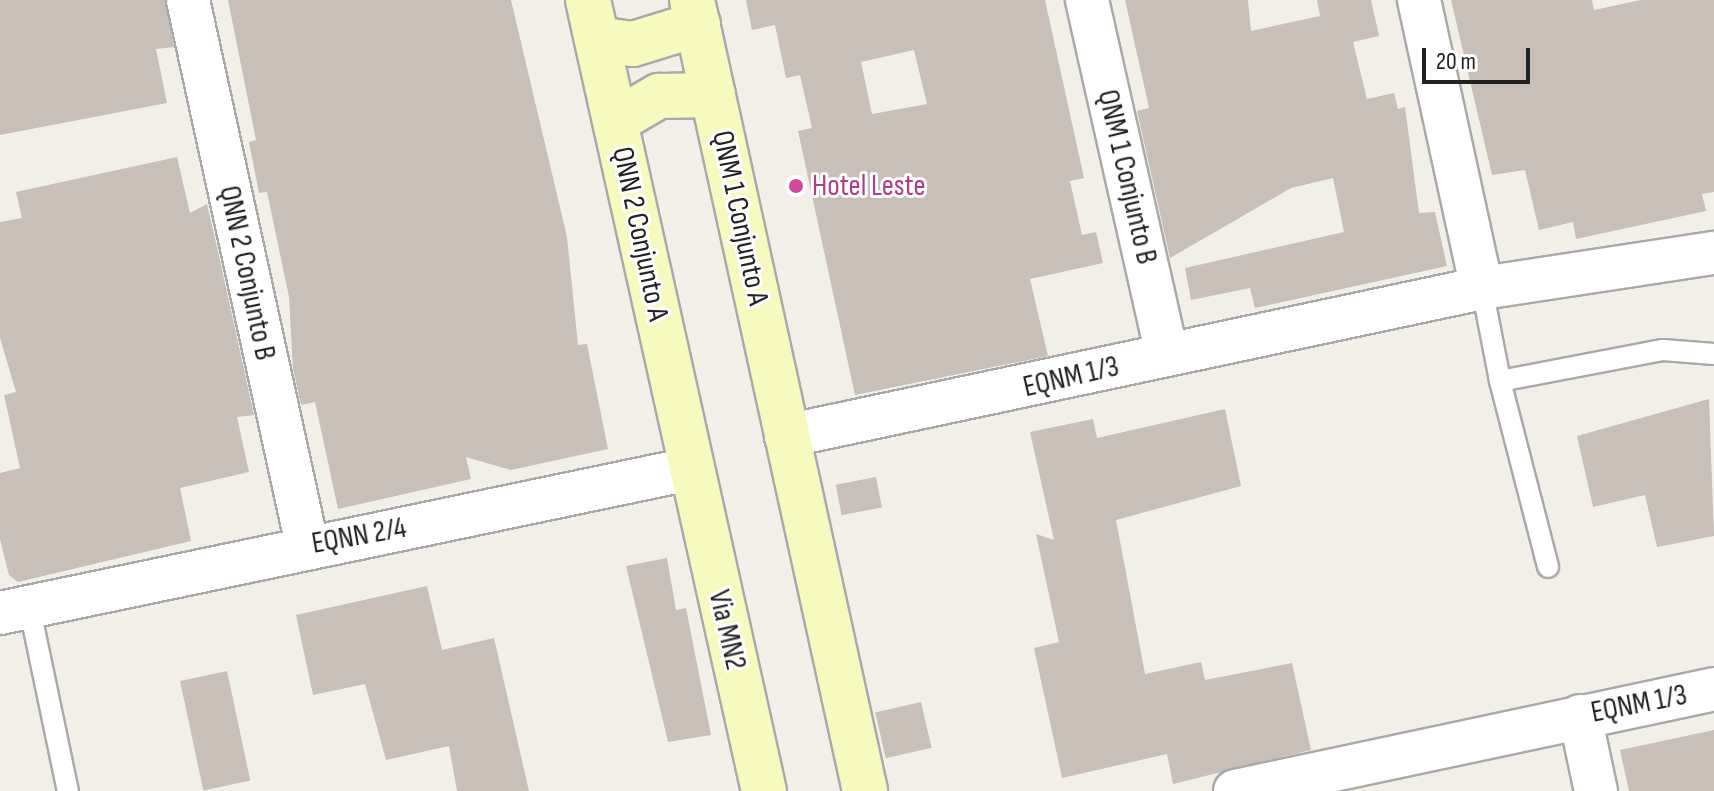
<!DOCTYPE html>
<html>
<head>
<meta charset="utf-8">
<style>
  body { margin:0 }
  #map { position:relative; width:1714px; height:791px; overflow:hidden; background:#f2efe9; font-family:"Sofia Sans Condensed",sans-serif }
  div>[style] { position:absolute }
  [style*='--x'] { left:calc(var(--x)*1px); top:calc(var(--y)*1px); width:calc(var(--w)*1px); rotate:calc(var(--a)*1deg) }
  .building>* { inset:0; background:#c7bfb8; transform-origin:0 0 }
  .roads { filter:drop-shadow(2px 0 #a9a9a9) drop-shadow(-2px 0 #a9a9a9) drop-shadow(0 2px #a9a9a9) drop-shadow(0 -2px #a9a9a9) }
  .service>* { height:20px; margin:-10px; padding:0 10px; transform-origin:10px; border-radius:10px; background:#fff }
  .minor>* { height:42px; margin:-21px; padding:0 21px; transform-origin:21px; border-radius:21px; background:#fff }
  .secondary>* { height:44px; margin:-22px; padding:0 22px; transform-origin:22px; border-radius:22px; background:#f7fabf }
  .dots>* { width:22px; height:22px; translate:-50% -50%; box-sizing:border-box; border:4px solid #fff; border-radius:50% }
  span { translate:-50% -50%; white-space:nowrap; text-align:center; line-height:1.15; -webkit-text-stroke:6px #fff; paint-order:stroke }
  .street-label { font-size:30px; color:#222 }
  .hotel-label { font-size:30px; color:#b23c85 }
  .left { translate:0 -50%; text-align:left }
  .scale { position:absolute; left:1422px; top:48px; width:108px; height:36px; box-sizing:border-box; border:4px solid #222; border-top:0; padding-left:10px; font-size:24px; line-height:28px; white-space:nowrap; color:#222; -webkit-text-stroke:6px #fff; paint-order:stroke }
</style>
</head>
<body>
<div id="map">
  <div class="building">
    <i style="clip-path:polygon(0 0,165px 0,174px 47px,156px 49px,167px 103px,0 135px)"></i>
    <i style="clip-path:polygon(228px 0,511px 0,567px 237px,578px 345px,587px 344px,608px 449px,511px 470px,466px 457px,471px 479px,338px 509px,315px 402px,301px 405px,293px 368px,289px 297px,267px 192px,259px 193px,249px 142px,256px 140px)"></i>
    <i style="clip-path:polygon(evenodd,746px 0,1045px 0,1084px 178px,1070px 181px,1082px 235px,1096px 232px,1103px 263px,1030px 279px,1048px 356px,855px 395px,798px 131px,812px 128px,800px 75px,786px 78px,775px 25px,752px 30px,746px 0,914px 50px,927px 104px,872px 114px,861px 62px,914px 50px)"></i>
    <i style="clip-path:polygon(1125px 0,1248px 0,1251px 31px,1320px 16px,1317px 0,1371px 0,1379px 36px,1353px 42px,1367px 99px,1394px 93px,1398px 109px,1405px 107px,1419px 213px,1435px 212px,1447px 266px,1255px 308px,1250px 288px,1191px 300px,1185px 268px,1344px 232px,1333px 178px,1291px 188px,1170px 258px,1137px 111px,1149px 108px)"></i>
    <i style="clip-path:polygon(1451px 0,1592px 0,1594px 10px,1641px 0,1714px 0,1714px 192px,1702px 194px,1706px 211px,1576px 239px,1573px 222px,1539px 230px,1525px 170px,1492px 175px)"></i>
    <i style="clip-path:polygon(177px 157px,190px 213px,207px 204px,219px 256px,254px 415px,237px 417px,249px 472px,180px 488px,191px 541px,18px 582px,9px 575px,0 539px,0 473px,20px 468px,4px 395px,16px 392px,0 338px,0 222px,22px 218px,16px 192px)"></i>
    <i style="clip-path:polygon(1709px 399px,1714px 536px,1657px 547px,1645px 495px,1593px 507px,1577px 436px)"></i>
    <i style="clip-path:polygon(1225px 409px,1241px 486px,1116px 520px,1145px 674px,1201px 662px,1205px 680px,1292px 663px,1311px 750px,1173px 784px,1167px 754px,1062px 778px,1034px 648px,1059px 642px,1036px 534px,1054px 540px,1030px 432px,1093px 419px,1097px 438px)"></i>
    <i style="left:876px;top:477px;width:31px;height:41px;rotate:79deg"></i>
    <i style="clip-path:polygon(667px 558px,676px 610px,686px 608px,711px 735px,668px 742px,626px 566px)"></i>
    <i style="clip-path:polygon(427px 586px,442px 650px,494px 638px,529px 791px,457px 791px,449px 746px,386px 760px,365px 684px,313px 695px,296px 615px)"></i>
    <i style="left:227px;top:671px;width:112px;height:48px;rotate:78deg"></i>
    <i style="left:921px;top:702px;width:47px;height:47px;rotate:77deg"></i>
    <i style="clip-path:polygon(1714px 730px,1714px 791px,1629px 791px,1620px 750px)"></i>
  </div>
  <div class="roads">
    <div class="service">
      <i style="--x:1482;--y:288;--w:95;--a:79"></i>
      <i style="--x:1500;--y:381;--w:166;--a:-10.8"></i>
      <i style="--x:1663;--y:350;--w:51;--a:4.5"></i>
      <i style="--x:1500;--y:381;--w:192;--a:75.5"></i>
      <i style="--x:29;--y:605;--w:190;--a:78.2"></i>
    </div>
    <div class="minor">
      <i style="--x:188;--y:0;--w:558;--a:77.68"></i>
      <i style="--x:1087;--y:0;--w:363;--a:77.3"></i>
      <i style="--x:1419;--y:0;--w:295;--a:77.7"></i>
      <i style="--x:786;--y:436;--w:712;--a:-12"></i>
      <i style="--x:1482;--y:288;--w:235;--a:-8.6"></i>
      <i style="--x:0;--y:613;--w:704;--a:-11.8"></i>
      <i style="--x:1580;--y:716;--w:77;--a:78"></i>
      <i style="--x:1235;--y:791;--w:490;--a:-12"></i>
    </div>
    <div class="secondary">
      <i style="--x:588;--y:0;--w:810;--a:77.46"></i>
      <i style="--x:692;--y:0;--w:810;--a:77.66"></i>
      <i style="--x:597;--y:39;--w:36;--a:8"></i>
      <i style="--x:633;--y:44;--w:68;--a:-17.1"></i>
      <i style="--x:616;--y:121;--w:50;--a:-30.2"></i>
      <i style="--x:659;--y:96;--w:54;--a:-1.1"></i>
    </div>
  </div>
  <div class="dots">
    <i style="left:796px;top:186px;background:#d1479c"></i>
  </div>
  <div class="street-label">
    <span style="left:1127px;top:177px;rotate:77deg">QNM 1 Conjunto B</span>
    <span style="left:740px;top:218px;rotate:78deg">QNM 1 Conjunto A</span>
    <span style="left:640px;top:234px;rotate:78deg">QNN 2 Conjunto A</span>
    <span style="left:247px;top:273px;rotate:78deg">QNN 2 Conjunto B</span>
    <span style="left:1071px;top:377px;rotate:-13deg">EQNM 1/3</span>
    <span style="left:359px;top:536px;rotate:-10deg">EQNN 2/4</span>
    <span style="left:727px;top:630px;rotate:77deg">Via MN2</span>
    <span style="left:1639px;top:704px;rotate:-11deg">EQNM 1/3</span>
  </div>
  <div class="hotel-label">
    <span class="left" style="left:812px;top:186px">Hotel Leste</span>
  </div>
  <div class="scale">20 m</div>
</div>
</body>
</html>
